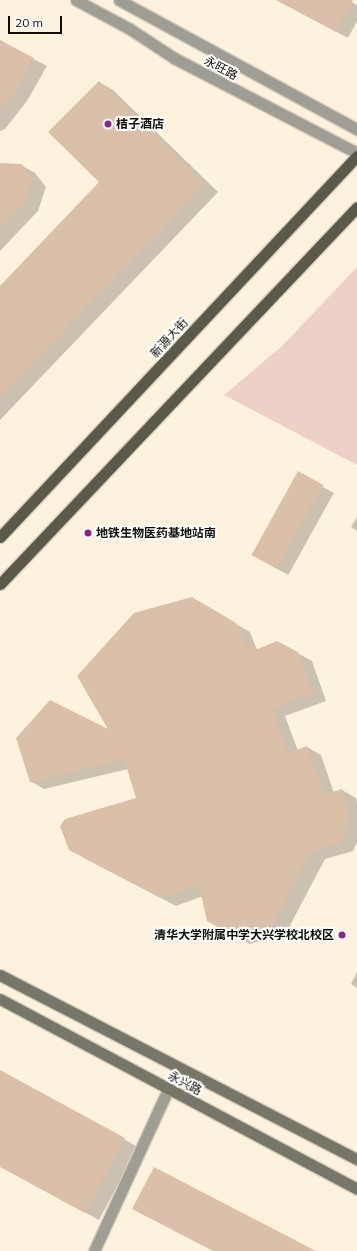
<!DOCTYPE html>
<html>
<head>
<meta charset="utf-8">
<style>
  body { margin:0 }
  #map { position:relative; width:357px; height:1251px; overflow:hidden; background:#fdf2de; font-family:Mulish,"Noto Sans SC",sans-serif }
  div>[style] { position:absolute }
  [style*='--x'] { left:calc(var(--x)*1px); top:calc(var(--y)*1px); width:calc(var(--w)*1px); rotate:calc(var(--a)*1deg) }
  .green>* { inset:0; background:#edd1c7 }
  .shadow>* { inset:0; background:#0003; transform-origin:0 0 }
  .building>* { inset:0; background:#dac0a9; transform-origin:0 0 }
  .roads { filter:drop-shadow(1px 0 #d7cdbb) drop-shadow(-1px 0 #d7cdbb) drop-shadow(0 1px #d7cdbb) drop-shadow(0 -1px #d7cdbb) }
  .minor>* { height:11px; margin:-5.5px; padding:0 5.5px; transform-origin:5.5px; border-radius:5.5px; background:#9f9e95 }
  .tertiary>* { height:11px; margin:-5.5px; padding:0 5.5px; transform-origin:5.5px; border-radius:5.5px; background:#9f9e95 }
  .secondary>* { height:11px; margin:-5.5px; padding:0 5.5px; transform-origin:5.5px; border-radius:5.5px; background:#767669 }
  .primary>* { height:11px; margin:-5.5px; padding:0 5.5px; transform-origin:5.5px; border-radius:5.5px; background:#5a594a }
  .dots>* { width:11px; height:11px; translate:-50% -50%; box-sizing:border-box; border:2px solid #fff; border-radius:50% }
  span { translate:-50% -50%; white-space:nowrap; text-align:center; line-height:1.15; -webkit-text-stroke:4px #fff; paint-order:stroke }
  .street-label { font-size:12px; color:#0f0c06 }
  .poi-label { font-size:12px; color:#0f0c06; font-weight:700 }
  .left { translate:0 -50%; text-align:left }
  .right { translate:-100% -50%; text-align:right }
  .scale { position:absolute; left:8px; top:16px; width:54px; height:18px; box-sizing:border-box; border:2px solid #0f0c06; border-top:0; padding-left:5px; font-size:12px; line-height:14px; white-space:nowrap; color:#0f0c06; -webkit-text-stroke:3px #fff; paint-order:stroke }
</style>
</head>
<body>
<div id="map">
  <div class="green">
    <i style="clip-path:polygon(357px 267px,357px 465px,224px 395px,282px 346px)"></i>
  </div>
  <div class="shadow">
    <i style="clip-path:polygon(277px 0,348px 0,357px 5px,357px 21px,348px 38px)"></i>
    <i style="clip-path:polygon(0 42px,47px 66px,27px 101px,5px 129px,0 131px)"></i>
    <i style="clip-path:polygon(99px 82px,113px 90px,218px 192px,0 420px,0 287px,101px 182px)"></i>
    <i style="clip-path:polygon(0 164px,21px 165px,35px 173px,46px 187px,38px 211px,0 251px)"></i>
    <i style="left:298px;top:473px;width:41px;height:94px;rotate:29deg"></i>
    <i style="clip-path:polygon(357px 517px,357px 531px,351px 527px)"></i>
    <i style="clip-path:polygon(191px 598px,250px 632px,257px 650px,277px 642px,312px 661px,326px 701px,285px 716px,298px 751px,307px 747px,321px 755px,334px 793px,342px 790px,356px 798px,357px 803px,357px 842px,353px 851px,325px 859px,286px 933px,250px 944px,222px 929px,203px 896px,176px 906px,84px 858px,137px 799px,128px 769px,44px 789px,30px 781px,111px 732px)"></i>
    <i style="clip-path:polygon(357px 972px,357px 988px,351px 984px)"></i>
    <i style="clip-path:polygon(0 1071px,138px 1147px,99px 1220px,0 1166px)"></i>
  </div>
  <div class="building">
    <i style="clip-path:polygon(276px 0,353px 0,336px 32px)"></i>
    <i style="clip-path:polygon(0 40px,34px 58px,14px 93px,0 110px)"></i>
    <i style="clip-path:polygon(99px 81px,205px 184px,0 397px,0 286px,99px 182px,48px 132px)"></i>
    <i style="clip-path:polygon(0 163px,22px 164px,33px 179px,24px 203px,0 229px)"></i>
    <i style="left:298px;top:471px;width:29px;height:96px;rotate:29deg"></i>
    <i style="clip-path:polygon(192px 597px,236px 623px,245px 643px,258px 649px,277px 641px,298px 652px,313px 693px,272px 708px,288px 753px,307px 746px,324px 795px,342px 789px,350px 817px,340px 844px,311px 851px,273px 925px,236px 937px,207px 921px,199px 885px,161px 898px,69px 850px,60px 826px,65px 819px,136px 798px,124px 759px,30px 782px,16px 738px,50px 700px,108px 729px,77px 676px,134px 613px)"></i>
    <i style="clip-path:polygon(0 1070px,125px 1138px,85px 1213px,0 1167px)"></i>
    <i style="clip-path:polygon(154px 1167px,316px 1251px,213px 1251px,132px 1209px)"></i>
  </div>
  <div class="roads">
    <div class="minor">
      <i style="--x:94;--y:1251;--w:178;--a:-65.4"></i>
    </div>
    <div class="tertiary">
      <i style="--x:76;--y:0;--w:61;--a:28.2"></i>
      <i style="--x:130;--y:29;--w:53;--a:33.4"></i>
      <i style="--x:174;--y:58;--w:206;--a:27.4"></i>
      <i style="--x:119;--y:0;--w:271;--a:28.5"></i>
    </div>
    <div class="secondary">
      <i style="--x:0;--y:975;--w:402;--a:27.3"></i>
      <i style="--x:0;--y:999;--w:404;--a:28"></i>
    </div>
    <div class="primary">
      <i style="--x:0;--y:537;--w:522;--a:-46.86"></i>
      <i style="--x:0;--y:584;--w:519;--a:-46.56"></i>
    </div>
  </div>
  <div class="dots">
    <i style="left:108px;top:124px;background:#922283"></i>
    <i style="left:88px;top:533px;background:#922283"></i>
    <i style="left:342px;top:935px;background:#922283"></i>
  </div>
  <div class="street-label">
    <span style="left:221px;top:68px;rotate:28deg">永旺路</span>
    <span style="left:169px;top:338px;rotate:-47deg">新源大街</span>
    <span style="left:185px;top:1083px;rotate:28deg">永兴路</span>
  </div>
  <div class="poi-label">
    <span class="left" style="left:116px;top:124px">桔子酒店</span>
    <span class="left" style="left:96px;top:533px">地铁生物医药基地站南</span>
    <span class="right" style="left:334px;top:935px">清华大学附属中学大兴学校北校区</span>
  </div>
  <div class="scale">20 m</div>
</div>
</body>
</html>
